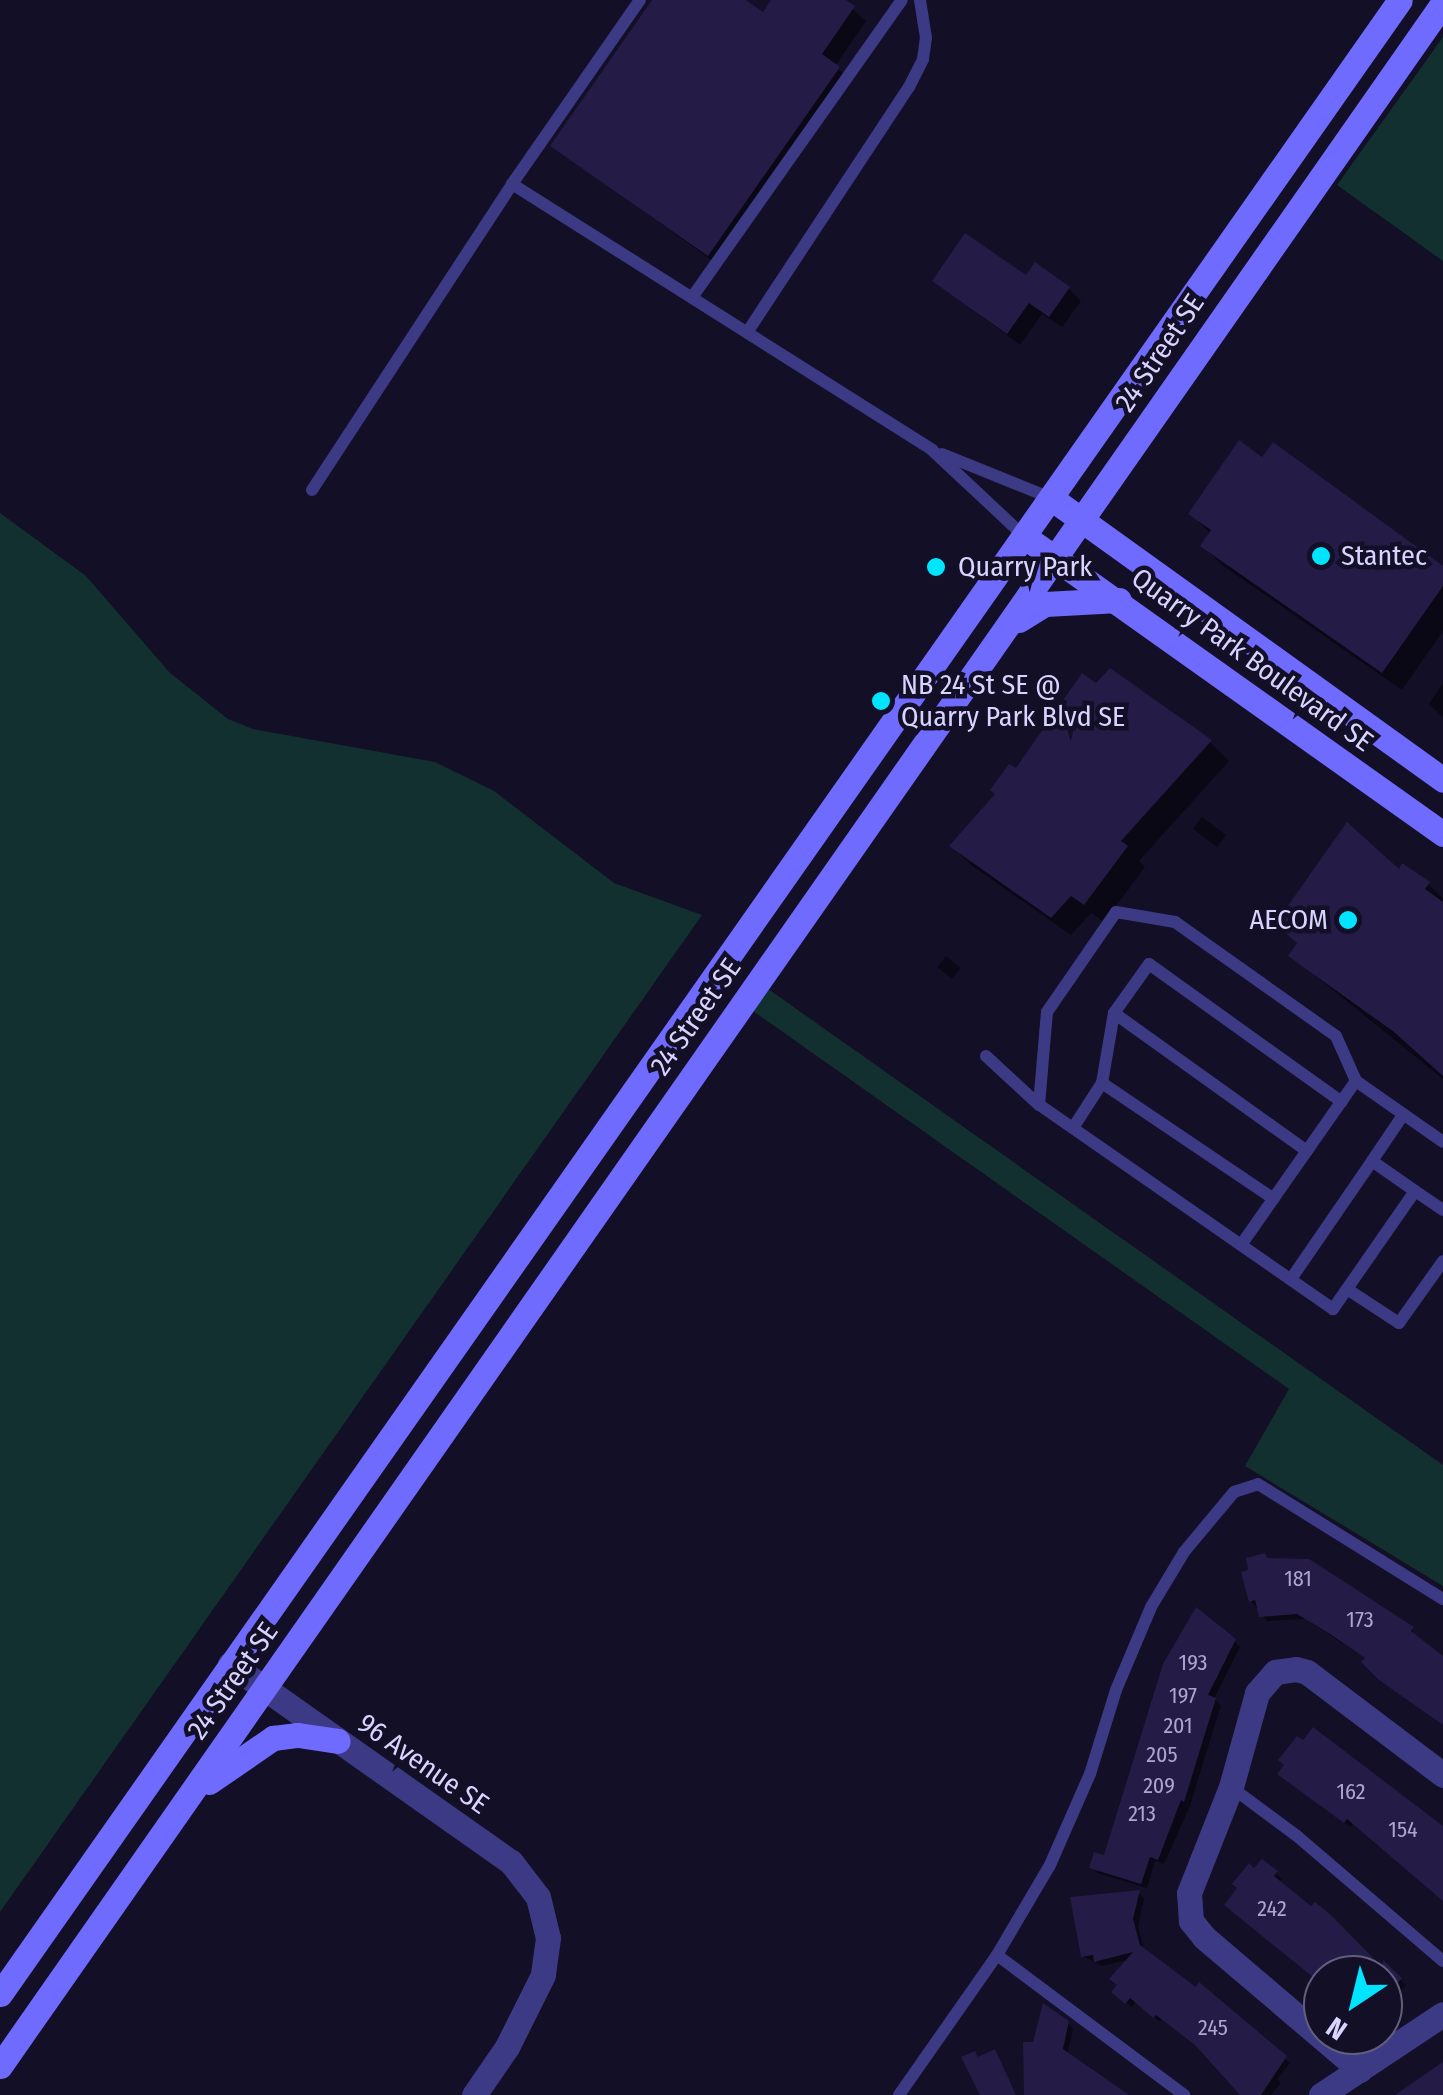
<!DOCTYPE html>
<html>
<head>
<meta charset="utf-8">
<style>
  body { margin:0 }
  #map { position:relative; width:1443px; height:2095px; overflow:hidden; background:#130f26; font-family:"Fira Sans Condensed",sans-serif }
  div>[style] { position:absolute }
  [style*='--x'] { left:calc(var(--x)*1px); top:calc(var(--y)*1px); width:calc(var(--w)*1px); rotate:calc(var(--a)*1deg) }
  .green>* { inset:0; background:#12302f }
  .shadow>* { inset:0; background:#0007; transform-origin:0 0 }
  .building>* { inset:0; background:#241b47 }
  .service>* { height:12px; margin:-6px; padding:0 6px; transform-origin:6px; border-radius:6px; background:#3d3a85 }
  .minor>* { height:25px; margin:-12.5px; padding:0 12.5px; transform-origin:12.5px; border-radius:12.5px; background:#3d3a85 }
  .secondary>* { height:25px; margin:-12.5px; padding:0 12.5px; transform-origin:12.5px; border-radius:12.5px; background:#6f6bff }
  .dots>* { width:28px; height:28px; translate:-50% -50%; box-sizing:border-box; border:5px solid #130f26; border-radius:50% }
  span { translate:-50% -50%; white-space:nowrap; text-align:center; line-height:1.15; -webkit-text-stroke:9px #130f26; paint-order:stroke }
  .number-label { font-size:22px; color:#aca6d1 }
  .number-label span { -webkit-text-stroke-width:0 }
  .street-label { font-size:28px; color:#d9d4ff }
  .poi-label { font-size:28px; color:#d9d4ff }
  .left { translate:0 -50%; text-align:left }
  .right { translate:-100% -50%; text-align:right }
  .north { position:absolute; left:1303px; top:1955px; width:100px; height:100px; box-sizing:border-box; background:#130f26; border:2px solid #625e7d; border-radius:50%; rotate:215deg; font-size:28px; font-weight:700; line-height:40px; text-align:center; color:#d9d4ff }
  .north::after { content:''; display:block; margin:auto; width:35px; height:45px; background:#00e5ff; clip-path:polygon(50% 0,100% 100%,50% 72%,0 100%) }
</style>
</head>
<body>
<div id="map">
  <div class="green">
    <i style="clip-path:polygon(1443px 37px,1443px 261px,1337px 185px)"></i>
    <i style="clip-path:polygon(0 513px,86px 576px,170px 673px,228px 719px,253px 729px,435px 762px,494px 791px,614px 883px,702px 915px,0 1912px)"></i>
    <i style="clip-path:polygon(768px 989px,1443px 1465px,1443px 1586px,1245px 1466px,1289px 1389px,753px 1011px)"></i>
  </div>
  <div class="shadow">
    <i style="clip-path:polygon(655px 0,742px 0,763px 15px,774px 0,842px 0,866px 21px,835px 66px,851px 81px,721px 267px,554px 146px)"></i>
    <i style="clip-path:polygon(1026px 278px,1068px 288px,1081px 301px,1062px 327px,1042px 314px,1020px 345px,935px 281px)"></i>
    <i style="clip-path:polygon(1191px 514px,1443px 569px,1443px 631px,1402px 690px,1222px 565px,1203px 546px,1211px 534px)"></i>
    <i style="clip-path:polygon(1443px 683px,1443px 718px,1429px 704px)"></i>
    <i style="clip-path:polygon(1210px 742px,1229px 761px,1139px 861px,1145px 867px,1104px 922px,1091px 913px,1071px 935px,971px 865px,952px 846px,1016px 771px)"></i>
    <i style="left:1202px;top:817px;width:30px;height:15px;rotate:37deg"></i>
    <i style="clip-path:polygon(1399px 872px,1428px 884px,1443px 899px,1443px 1079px,1291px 956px)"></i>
    <i style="left:946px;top:956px;width:19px;height:14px;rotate:39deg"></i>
    <i style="clip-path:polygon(1269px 1561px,1412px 1629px,1415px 1637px,1443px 1657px,1443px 1724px,1367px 1659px,1305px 1619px,1267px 1621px,1251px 1601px)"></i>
    <i style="clip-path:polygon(1234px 1641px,1240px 1647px,1214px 1699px,1221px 1706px,1215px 1724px,1190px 1806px,1164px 1864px,1155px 1861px,1147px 1888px,1097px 1873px,1092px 1868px,1105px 1858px)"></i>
    <i style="clip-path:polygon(1303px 1744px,1443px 1828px,1443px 1898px,1354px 1823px,1351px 1827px,1286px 1780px)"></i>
    <i style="clip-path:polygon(1262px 1862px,1282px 1879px,1279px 1883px,1384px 1972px,1388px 1968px,1406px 1985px,1399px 1993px,1404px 1998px,1386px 2018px,1383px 1975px,1323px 1975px,1323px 1986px,1233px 1910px)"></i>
    <i style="clip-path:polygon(1139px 1893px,1144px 1898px,1138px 1926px,1144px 1951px,1290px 2063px,1277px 2079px,1281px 2083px,1271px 2095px,1245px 2095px,1202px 2049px,1163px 2018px,1160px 2022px,1136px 2002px,1132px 2007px,1115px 1992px,1130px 1959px,1102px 1966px,1083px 1956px)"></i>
    <i style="clip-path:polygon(1067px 2023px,1073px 2029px,1067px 2055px,1124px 2095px,1026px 2095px,1035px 2044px)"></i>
  </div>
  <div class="building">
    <i style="clip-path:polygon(652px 0,746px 0,763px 12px,771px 0,846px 0,855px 6px,822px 54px,840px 67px,708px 256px,550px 146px)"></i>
    <i style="clip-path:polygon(965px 233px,1026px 275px,1035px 262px,1070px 287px,1049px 317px,1029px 303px,1007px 334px,932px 281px)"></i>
    <i style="clip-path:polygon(1239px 440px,1262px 457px,1273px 442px,1443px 566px,1443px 586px,1382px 673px,1200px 546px,1211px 530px,1188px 514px)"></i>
    <i style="clip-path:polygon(1110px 668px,1212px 740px,1121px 841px,1128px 846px,1084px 905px,1071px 896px,1051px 918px,949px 846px,995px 794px,990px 790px,1009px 764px,1016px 768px,1082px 673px,1096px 683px)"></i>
    <i style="clip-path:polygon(1347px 822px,1399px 869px,1402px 863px,1430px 882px,1425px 889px,1443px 902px,1443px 1076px,1394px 1032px,1288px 956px,1297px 943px,1275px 924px)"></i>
    <i style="clip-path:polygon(1265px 1553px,1267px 1558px,1309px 1559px,1414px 1627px,1411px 1631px,1443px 1656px,1443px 1725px,1379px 1680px,1361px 1662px,1365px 1658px,1333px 1636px,1297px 1614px,1259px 1617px,1255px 1600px,1249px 1602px,1241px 1572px,1248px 1570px,1246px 1558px)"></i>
    <i style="clip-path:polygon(1196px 1607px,1236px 1639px,1208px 1695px,1216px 1698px,1184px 1802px,1181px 1800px,1158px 1860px,1150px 1857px,1141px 1884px,1089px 1868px,1094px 1852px,1104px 1855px,1163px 1664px)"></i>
    <i style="clip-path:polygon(1313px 1727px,1443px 1826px,1443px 1901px,1347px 1819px,1344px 1823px,1277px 1774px,1284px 1765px,1278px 1760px,1297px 1736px,1303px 1740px)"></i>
    <i style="clip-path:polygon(1262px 1859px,1278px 1871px,1274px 1876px,1311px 1906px,1315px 1902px,1331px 1915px,1383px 1968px,1383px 1960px,1402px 1978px,1383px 2000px,1383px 1975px,1334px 1975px,1324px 1966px,1314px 1978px,1224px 1905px,1237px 1888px,1232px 1884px,1249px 1863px,1254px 1868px)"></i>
    <i style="clip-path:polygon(1140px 1890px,1133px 1919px,1140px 1945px,1196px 1987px,1199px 1982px,1287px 2056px,1261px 2095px,1240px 2095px,1195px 2045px,1156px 2015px,1153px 2018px,1130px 1998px,1125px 2004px,1111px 1992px,1117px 1985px,1109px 1979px,1133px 1952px,1094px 1962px,1093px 1955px,1081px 1957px,1070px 1897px)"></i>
    <i style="clip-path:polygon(1043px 2003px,1069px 2021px,1063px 2049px,1129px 2095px,1024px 2095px,1023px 2042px,1033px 2042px)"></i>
    <i style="clip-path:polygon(995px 2049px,1016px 2095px,980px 2095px,961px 2057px,975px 2051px,978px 2057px)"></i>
    <i style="clip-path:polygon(1443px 2062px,1443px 2095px,1395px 2095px)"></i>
  </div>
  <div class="service">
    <i style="--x:512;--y:184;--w:497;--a:32.3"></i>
    <i style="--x:932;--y:450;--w:127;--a:43.1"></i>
    <i style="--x:693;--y:296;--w:362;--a:-54.8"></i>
    <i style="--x:748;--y:331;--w:292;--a:-56.6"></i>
    <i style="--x:909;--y:87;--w:31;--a:-63"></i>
    <i style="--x:923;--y:59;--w:21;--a:-82"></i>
    <i style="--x:926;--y:38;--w:38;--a:-99"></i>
    <i style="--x:942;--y:454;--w:118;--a:22"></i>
    <i style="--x:312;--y:490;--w:366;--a:-56.8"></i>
    <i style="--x:512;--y:184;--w:224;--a:-55.2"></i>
    <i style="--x:1114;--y:1013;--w:60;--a:-54.5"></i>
    <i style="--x:1149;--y:964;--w:237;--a:35.6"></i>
    <i style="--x:986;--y:1056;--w:72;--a:42.8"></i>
    <i style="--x:1102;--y:1083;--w:71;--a:-80.3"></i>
    <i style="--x:1114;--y:1013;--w:237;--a:35.6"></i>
    <i style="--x:1403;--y:1115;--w:55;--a:124"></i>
    <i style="--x:1372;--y:1161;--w:52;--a:34.9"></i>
    <i style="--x:1415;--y:1191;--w:144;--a:124.8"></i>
    <i style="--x:1333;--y:1309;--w:358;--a:-145.2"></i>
    <i style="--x:1039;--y:1105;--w:93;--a:-85.1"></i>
    <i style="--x:1047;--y:1012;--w:121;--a:-55.4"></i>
    <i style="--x:1116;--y:912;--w:60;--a:9.6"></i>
    <i style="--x:1175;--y:922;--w:197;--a:35.3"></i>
    <i style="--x:1336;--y:1036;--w:49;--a:66"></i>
    <i style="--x:1356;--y:1081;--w:106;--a:35"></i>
    <i style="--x:1073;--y:1128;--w:54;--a:-57.2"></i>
    <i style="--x:1102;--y:1083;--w:207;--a:34"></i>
    <i style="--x:1415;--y:1191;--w:34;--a:34"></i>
    <i style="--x:1241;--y:1245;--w:200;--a:-55"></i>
    <i style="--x:1291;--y:1279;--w:143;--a:-55.5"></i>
    <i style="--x:1347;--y:1289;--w:62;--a:33.2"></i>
    <i style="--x:1399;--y:1323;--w:76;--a:-54.6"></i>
    <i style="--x:1231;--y:1787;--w:82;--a:36.6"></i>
    <i style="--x:1297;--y:1836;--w:192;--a:40.6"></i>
    <i style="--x:997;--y:1955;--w:234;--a:36.8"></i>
    <i style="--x:899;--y:2095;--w:171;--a:-55"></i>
    <i style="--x:997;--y:1955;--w:104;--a:-59.5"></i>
    <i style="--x:1050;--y:1865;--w:99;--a:-66.3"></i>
    <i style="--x:1090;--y:1774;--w:88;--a:-72.8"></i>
    <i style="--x:1116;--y:1690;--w:90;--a:-67.1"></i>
    <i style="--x:1151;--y:1607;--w:64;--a:-59"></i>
    <i style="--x:1184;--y:1552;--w:78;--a:-50.2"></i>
    <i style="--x:1234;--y:1492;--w:25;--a:-18"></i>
    <i style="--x:1258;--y:1484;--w:218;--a:31.9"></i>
  </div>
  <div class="minor">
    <i style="--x:230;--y:1664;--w:344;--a:35.2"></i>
    <i style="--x:511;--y:1862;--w:44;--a:52.4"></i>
    <i style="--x:538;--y:1897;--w:42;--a:76.3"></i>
    <i style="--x:548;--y:1938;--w:37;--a:98"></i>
    <i style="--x:543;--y:1975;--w:80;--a:116.6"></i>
    <i style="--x:507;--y:2047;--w:58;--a:124.5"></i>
    <i style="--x:1360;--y:2070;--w:205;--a:-139.6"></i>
    <i style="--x:1204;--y:1937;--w:21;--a:-129"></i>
    <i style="--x:1191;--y:1921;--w:28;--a:-94"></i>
    <i style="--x:1189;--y:1893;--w:114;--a:-68.4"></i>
    <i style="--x:1231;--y:1787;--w:98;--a:-74.5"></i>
    <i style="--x:1257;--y:1693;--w:28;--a:-49"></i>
    <i style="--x:1275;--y:1672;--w:21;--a:-8"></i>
    <i style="--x:1296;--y:1669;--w:11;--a:15"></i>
    <i style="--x:1307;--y:1672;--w:171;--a:37.1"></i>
    <i style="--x:1321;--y:2095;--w:146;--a:-33.6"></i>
  </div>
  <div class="secondary">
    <i style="--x:1051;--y:498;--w:483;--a:35.7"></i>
    <i style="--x:1025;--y:537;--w:513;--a:35.39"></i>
    <i style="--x:1019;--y:620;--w:31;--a:-32"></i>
    <i style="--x:1045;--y:604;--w:74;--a:-3.1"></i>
    <i style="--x:209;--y:1782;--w:78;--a:-34.5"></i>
    <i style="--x:273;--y:1738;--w:25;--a:-7"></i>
    <i style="--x:298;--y:1735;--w:40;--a:8.5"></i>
    <i style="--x:0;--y:1994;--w:2436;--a:-54.93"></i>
    <i style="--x:0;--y:2066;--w:2518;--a:-55.03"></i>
  </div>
  <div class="dots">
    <i style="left:1321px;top:556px;background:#00e5ff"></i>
    <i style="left:936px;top:567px;background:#00e5ff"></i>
    <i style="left:881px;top:701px;background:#00e5ff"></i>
    <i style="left:1348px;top:920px;background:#00e5ff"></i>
  </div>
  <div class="number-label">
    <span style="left:1298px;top:1579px">181</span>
    <span style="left:1360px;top:1620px">173</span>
    <span style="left:1193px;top:1663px">193</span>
    <span style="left:1183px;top:1696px">197</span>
    <span style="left:1178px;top:1726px">201</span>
    <span style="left:1162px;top:1755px">205</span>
    <span style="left:1159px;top:1786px">209</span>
    <span style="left:1351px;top:1792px">162</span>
    <span style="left:1142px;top:1814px">213</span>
    <span style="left:1403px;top:1830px">154</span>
    <span style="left:1272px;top:1909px">242</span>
    <span style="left:1213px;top:2028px">245</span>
  </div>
  <div class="street-label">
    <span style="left:1160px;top:353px;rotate:-56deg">24 Street SE</span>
    <span style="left:1252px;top:660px;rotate:36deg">Quarry Park Boulevard SE</span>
    <span style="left:696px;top:1017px;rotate:-55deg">24 Street SE</span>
    <span style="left:233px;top:1681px;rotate:-55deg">24 Street SE</span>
    <span style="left:423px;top:1764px;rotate:35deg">96 Avenue SE</span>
  </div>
  <div class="poi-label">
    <span class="left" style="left:1341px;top:556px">Stantec</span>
    <span class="left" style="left:958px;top:567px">Quarry Park</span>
    <span class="left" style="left:901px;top:701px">NB 24 St SE @<br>Quarry Park Blvd SE</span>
    <span class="right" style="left:1328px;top:920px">AECOM</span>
  </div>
  <div class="north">N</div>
</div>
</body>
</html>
